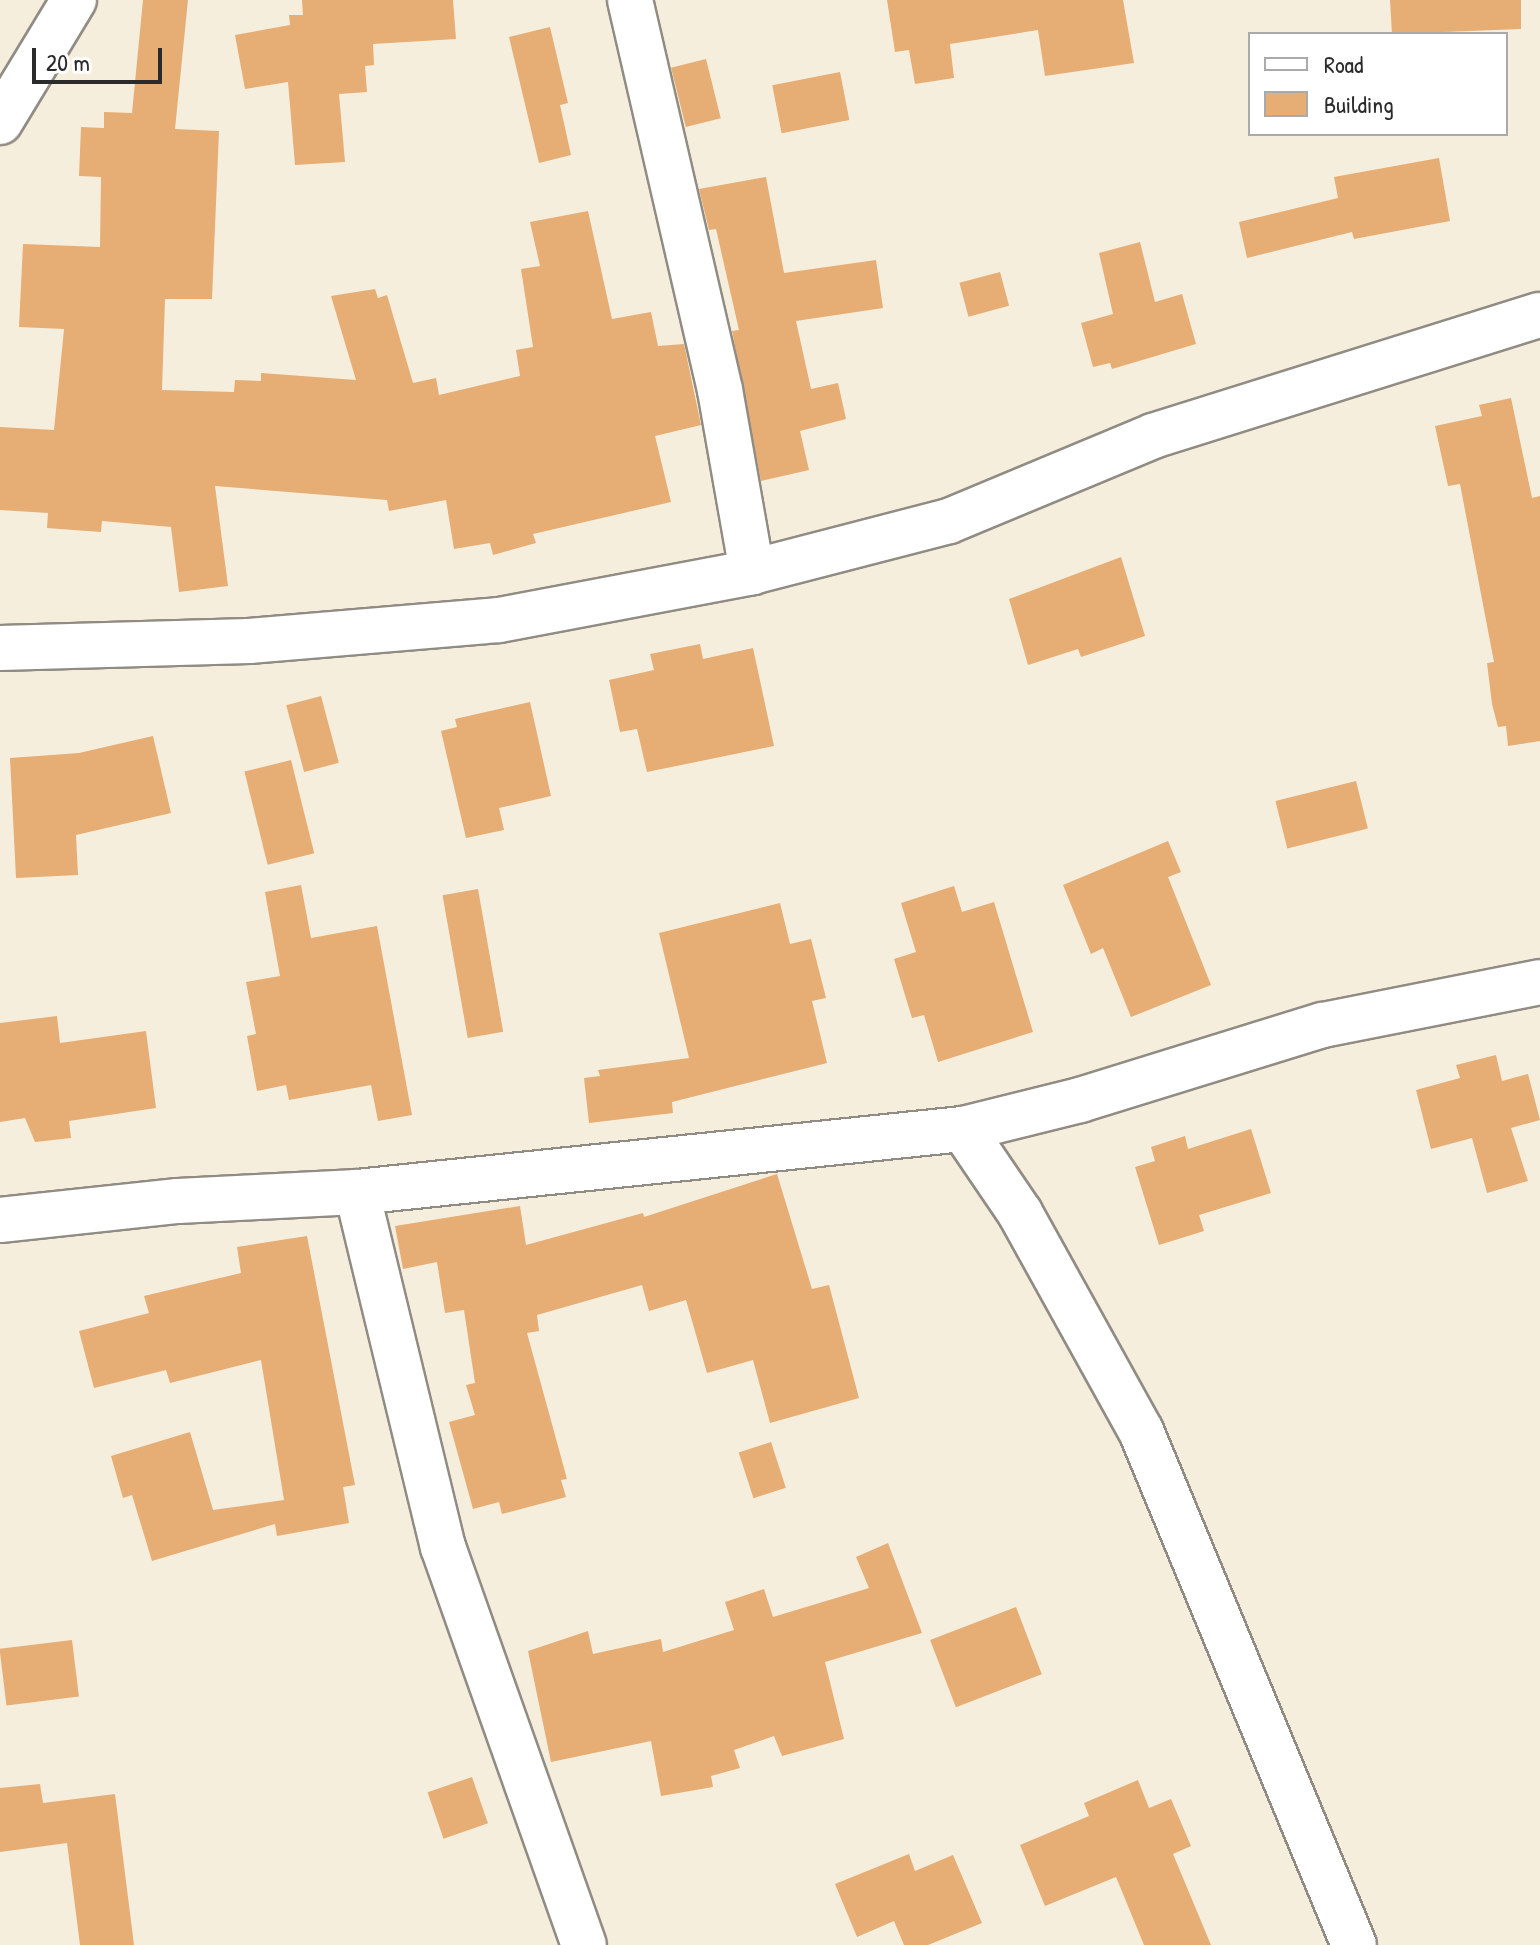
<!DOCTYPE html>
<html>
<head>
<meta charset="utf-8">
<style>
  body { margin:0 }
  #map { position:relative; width:1540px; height:1945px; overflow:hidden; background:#f6eedc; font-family:"Patrick Hand",sans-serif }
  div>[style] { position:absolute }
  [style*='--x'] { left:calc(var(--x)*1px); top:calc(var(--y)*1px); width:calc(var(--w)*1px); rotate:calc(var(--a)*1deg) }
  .building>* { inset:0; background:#e6ad74; transform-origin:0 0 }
  .roads { filter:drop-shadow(2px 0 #908c84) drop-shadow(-2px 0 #908c84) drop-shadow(0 2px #908c84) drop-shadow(0 -2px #908c84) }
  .street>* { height:44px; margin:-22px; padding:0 22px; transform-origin:22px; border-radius:22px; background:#fff }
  span { translate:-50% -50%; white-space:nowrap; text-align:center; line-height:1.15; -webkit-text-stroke:6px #fff; paint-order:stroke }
  .legend { position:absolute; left:1248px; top:32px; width:260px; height:104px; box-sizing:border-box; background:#fff; border:2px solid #aaa; margin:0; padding:10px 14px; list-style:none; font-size:24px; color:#2b2b2b }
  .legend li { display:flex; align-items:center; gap:16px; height:40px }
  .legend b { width:40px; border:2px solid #aaa }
  .scale { position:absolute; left:32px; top:48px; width:130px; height:36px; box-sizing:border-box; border:4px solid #2b2b2b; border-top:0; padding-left:10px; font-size:24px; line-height:28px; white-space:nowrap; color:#2b2b2b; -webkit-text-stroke:6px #fff; paint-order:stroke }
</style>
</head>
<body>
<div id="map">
  <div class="building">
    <i style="clip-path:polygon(143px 0,188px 0,175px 129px,219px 131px,212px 299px,165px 299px,162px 390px,234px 392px,235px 380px,261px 381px,261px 373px,356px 380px,331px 296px,375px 289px,378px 298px,387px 295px,413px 383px,436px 378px,439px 395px,520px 376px,516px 350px,533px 347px,521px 269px,540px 266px,530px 222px,588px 211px,612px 319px,651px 312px,658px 346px,684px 344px,701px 425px,655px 436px,671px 502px,533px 534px,536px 543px,493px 555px,490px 543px,454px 549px,446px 500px,389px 511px,387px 500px,215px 486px,228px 586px,179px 592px,171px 527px,102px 521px,101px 532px,47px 528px,48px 513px,0 510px,0 427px,54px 430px,64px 329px,19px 327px,23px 244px,100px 247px,101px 177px,79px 176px,81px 127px,104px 128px,104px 112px,132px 113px)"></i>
    <i style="clip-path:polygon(302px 0,453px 0,456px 39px,373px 44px,374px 65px,365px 66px,367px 92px,339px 94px,345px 162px,295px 165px,288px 82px,245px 89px,235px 35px,290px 25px,289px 15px,303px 15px)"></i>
    <i style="clip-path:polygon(887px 0,1123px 0,1134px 63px,1045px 76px,1038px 30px,950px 44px,954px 78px,915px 84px,909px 50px,895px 52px)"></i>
    <i style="clip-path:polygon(1390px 0,1521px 0,1521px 29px,1392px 34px)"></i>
    <i style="clip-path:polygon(550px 27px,568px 103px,560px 105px,571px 155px,539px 163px,509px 37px)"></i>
    <i style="left:706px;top:59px;width:61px;height:36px;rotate:76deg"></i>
    <i style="left:840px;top:72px;width:49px;height:69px;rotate:79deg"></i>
    <i style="clip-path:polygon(1439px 158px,1450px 221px,1354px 239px,1352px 232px,1247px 258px,1239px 222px,1338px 198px,1334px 177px)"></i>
    <i style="clip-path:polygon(766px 177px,784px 273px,876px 260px,883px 308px,796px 321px,811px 389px,838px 383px,846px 419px,800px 431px,809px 470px,761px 481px,732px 331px,739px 330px,716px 229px,709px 230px,699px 189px)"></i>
    <i style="clip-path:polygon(1140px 242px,1155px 302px,1182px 294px,1196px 344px,1112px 369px,1110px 363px,1093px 367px,1081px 323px,1113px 314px,1099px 253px)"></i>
    <i style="left:1000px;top:272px;width:35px;height:42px;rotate:75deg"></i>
    <i style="clip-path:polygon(1511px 398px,1532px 498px,1540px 496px,1540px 741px,1508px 746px,1506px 726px,1498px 727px,1492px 704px,1487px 663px,1494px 662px,1460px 484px,1448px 486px,1435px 426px,1482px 416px,1479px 405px)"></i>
    <i style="clip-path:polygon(1121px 557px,1145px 636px,1081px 657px,1078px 649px,1028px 665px,1009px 599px)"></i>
    <i style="clip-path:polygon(700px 644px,703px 659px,753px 648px,774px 746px,647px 772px,637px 729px,620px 732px,609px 680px,654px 670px,650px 654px)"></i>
    <i style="left:321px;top:696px;width:69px;height:36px;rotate:75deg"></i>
    <i style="clip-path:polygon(530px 702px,551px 796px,499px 808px,504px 830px,466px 838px,441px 731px,457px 727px,455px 719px)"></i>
    <i style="clip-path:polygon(153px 736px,171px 813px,76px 835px,78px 875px,16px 878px,10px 758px,79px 753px)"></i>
    <i style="left:291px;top:760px;width:96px;height:48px;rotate:76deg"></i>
    <i style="left:1356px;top:781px;width:49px;height:83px;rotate:76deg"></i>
    <i style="clip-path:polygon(1168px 841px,1181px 872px,1168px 877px,1211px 985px,1131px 1017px,1103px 948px,1091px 954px,1063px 885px)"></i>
    <i style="clip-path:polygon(301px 885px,311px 938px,377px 926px,412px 1115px,378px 1121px,371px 1085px,289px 1100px,286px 1085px,257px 1091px,247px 1036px,256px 1034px,246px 982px,280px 976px,265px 892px)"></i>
    <i style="clip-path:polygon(954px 886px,962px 912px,994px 902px,1033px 1032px,938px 1062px,924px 1015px,912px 1018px,894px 959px,916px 952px,901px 903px)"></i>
    <i style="left:478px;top:889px;width:145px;height:36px;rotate:80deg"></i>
    <i style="clip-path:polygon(780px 903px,790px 944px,811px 939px,826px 998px,812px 1001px,827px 1063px,672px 1102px,673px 1113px,589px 1123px,584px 1078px,600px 1076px,598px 1070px,689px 1058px,659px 933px)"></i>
    <i style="clip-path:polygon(57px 1016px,60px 1043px,146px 1031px,156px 1108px,69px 1121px,71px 1138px,35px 1142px,25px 1118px,0 1122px,0 1023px)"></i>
    <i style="clip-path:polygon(1496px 1055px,1502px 1081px,1528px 1074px,1540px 1120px,1511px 1128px,1528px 1181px,1487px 1193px,1472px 1138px,1431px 1149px,1416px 1090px,1460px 1078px,1456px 1065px)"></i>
    <i style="clip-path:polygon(1251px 1129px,1271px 1193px,1199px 1215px,1204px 1231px,1159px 1245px,1135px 1167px,1155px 1161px,1151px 1147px,1185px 1136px,1188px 1149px)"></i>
    <i style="clip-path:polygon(777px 1174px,812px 1289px,829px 1285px,859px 1398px,770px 1423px,753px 1360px,707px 1373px,686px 1300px,649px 1311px,642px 1285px,537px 1315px,539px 1331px,527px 1333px,567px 1479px,561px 1480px,566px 1497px,502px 1514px,499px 1502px,473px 1509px,449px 1422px,475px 1415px,466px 1385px,475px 1383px,464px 1310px,445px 1313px,437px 1262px,403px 1269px,395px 1226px,520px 1206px,526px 1245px,643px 1213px,644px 1217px)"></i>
    <i style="clip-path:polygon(307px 1236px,355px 1485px,343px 1487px,349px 1523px,277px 1536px,275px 1524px,152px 1561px,132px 1495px,123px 1498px,111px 1456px,190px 1432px,213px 1510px,284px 1500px,261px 1360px,170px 1383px,166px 1370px,94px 1388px,79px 1331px,149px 1313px,144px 1296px,241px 1273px,237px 1247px)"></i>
    <i style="left:771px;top:1442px;width:48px;height:34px;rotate:72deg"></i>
    <i style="clip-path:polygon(888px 1543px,922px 1633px,825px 1662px,844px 1739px,782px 1756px,774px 1736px,734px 1750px,740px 1768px,711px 1776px,713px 1787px,661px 1796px,651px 1741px,551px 1762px,528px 1651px,588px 1631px,593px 1654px,661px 1639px,663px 1652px,734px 1630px,725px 1602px,764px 1589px,773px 1617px,869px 1588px,856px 1557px)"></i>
    <i style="left:1016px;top:1607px;width:72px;height:92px;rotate:69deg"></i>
    <i style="left:72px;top:1640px;width:57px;height:73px;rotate:83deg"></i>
    <i style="left:472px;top:1777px;width:49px;height:47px;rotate:71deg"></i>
    <i style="clip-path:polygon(1138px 1780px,1149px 1808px,1171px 1799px,1191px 1846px,1173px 1854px,1211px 1945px,1144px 1945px,1116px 1877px,1045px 1906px,1020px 1845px,1089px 1816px,1084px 1803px)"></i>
    <i style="clip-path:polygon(40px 1784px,43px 1803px,115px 1794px,134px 1945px,80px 1945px,67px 1843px,0 1852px,0 1788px)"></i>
    <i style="clip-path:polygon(909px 1854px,915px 1871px,953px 1855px,982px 1923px,928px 1945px,904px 1945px,894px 1921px,857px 1937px,835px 1884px)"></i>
  </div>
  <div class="roads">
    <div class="street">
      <i style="--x:630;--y:0;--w:400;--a:77"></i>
      <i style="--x:720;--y:390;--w:185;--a:80"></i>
      <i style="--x:0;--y:122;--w:143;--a:-58.8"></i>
      <i style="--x:0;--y:648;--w:249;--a:-1.6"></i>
      <i style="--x:249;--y:641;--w:251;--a:-4.8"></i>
      <i style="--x:499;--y:620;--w:258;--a:-10.7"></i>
      <i style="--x:752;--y:572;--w:203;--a:-14.5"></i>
      <i style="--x:949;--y:521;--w:221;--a:-22.6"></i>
      <i style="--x:1153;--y:436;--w:405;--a:-17.4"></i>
      <i style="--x:963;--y:1129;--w:102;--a:55.8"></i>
      <i style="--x:1020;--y:1213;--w:249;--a:61"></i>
      <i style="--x:1141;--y:1431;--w:556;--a:67.49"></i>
      <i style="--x:357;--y:1192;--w:365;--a:76.4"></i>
      <i style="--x:443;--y:1547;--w:422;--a:70.5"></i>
      <i style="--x:0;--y:1220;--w:179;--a:-6.1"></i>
      <i style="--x:178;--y:1201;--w:179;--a:-2.9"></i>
      <i style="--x:357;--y:1192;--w:609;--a:-5.94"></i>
      <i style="--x:963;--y:1129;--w:121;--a:-13.9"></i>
      <i style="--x:1080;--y:1100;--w:254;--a:-17.2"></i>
      <i style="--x:1323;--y:1025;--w:221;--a:-11.2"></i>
    </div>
  </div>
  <ul class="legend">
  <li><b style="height:10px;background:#fff"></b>Road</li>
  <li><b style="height:22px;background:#e6ad74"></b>Building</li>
  </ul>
  <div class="scale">20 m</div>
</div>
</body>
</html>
